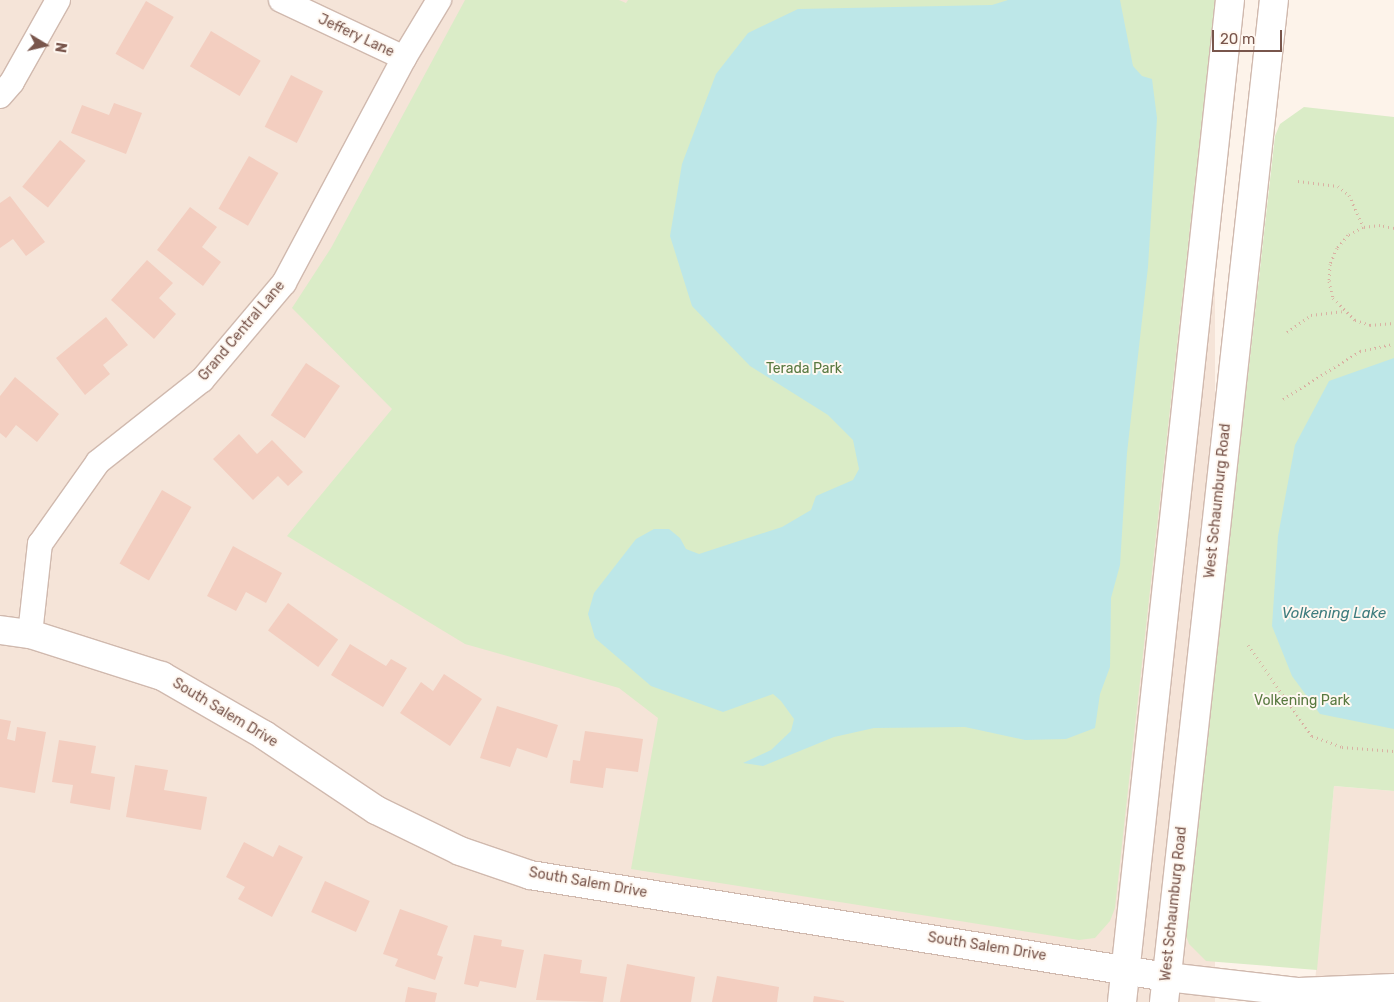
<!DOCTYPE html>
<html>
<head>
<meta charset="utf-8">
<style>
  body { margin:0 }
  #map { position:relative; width:1394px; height:1002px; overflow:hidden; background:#fdf3ea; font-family:Rubik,sans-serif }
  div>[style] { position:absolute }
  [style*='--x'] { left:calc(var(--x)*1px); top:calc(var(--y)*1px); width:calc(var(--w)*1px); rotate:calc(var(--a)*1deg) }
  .residential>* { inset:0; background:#f5e4d8; transform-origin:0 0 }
  .green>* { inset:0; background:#daecc7 }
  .water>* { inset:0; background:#bde7e8 }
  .building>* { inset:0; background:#f3cec0; transform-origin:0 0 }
  .path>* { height:3px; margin-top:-1.5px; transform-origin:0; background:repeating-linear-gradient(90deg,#d9b1a3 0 1px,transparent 0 5px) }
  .roads { filter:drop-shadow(1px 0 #d0b9ae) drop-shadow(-1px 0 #d0b9ae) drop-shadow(0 1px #d0b9ae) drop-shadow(0 -1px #d0b9ae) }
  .minor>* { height:24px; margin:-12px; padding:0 12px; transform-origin:12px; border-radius:12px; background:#fff }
  .tertiary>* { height:28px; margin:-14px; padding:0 14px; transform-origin:14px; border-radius:14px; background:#fff }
  .secondary>* { height:28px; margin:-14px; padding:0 14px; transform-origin:14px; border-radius:14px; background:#fff }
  span { translate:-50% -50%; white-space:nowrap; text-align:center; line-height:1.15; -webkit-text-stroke:4px #fff8f1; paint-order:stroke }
  .street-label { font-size:14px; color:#79564c }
  .park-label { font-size:14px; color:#587940 }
  .water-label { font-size:15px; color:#3e7c7e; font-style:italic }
  .north { position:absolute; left:20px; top:20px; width:50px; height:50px; -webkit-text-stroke:4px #fff8f1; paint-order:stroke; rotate:99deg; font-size:14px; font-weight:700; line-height:20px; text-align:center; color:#79564c }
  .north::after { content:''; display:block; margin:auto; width:18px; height:22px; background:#79564c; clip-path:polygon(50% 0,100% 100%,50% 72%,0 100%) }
  .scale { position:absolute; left:1212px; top:30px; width:70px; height:22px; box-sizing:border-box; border:2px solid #79564c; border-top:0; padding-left:6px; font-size:15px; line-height:18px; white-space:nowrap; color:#79564c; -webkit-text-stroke:4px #fff8f1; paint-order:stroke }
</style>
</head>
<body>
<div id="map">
  <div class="residential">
    <i style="left:0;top:0;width:1215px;height:1002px"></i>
    <i style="clip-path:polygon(1334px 786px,1394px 791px,1394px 1002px,1313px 1002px)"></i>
  </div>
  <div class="green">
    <i style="clip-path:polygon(465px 0,619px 0,626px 3px,628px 0,1215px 0,1115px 908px,1110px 921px,1095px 938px,1079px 940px,631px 869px,658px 718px,619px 688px,465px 644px,287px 536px,392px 409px,292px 308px,331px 248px)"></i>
    <i style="clip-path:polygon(1304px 107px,1394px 117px,1394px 791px,1334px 786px,1317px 970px,1206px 961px,1189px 944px,1185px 933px,1275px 136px,1280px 124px)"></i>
  </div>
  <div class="water">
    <i style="clip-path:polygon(1008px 0,1120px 0,1133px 66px,1142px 76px,1152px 79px,1157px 118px,1148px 267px,1127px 453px,1120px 565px,1111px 598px,1110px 667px,1100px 694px,1095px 728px,1066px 739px,1025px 740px,965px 727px,874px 728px,834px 737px,763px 766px,743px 763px,771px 750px,791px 731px,794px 719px,781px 701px,773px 694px,723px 712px,651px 686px,595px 638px,588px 614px,594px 593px,636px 539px,654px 529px,669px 529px,680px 538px,686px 549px,699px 554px,782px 527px,811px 510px,816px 496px,853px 480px,859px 469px,853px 440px,828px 415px,750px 366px,692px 306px,670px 236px,682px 164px,716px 74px,748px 33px,798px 9px,992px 5px)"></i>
    <i style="clip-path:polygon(1394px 358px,1394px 729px,1320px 714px,1292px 676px,1272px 626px,1278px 536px,1295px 445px,1329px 381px)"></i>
  </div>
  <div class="building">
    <i style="left:146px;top:1px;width:32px;height:61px;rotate:30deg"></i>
    <i style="left:211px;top:31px;width:58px;height:41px;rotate:31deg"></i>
    <i style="left:291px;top:75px;width:36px;height:58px;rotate:27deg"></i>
    <i style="clip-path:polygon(114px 103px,142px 113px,126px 154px,71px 133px,82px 105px,109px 115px)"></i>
    <i style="left:60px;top:140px;width:33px;height:60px;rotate:39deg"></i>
    <i style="left:249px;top:156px;width:34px;height:61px;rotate:30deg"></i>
    <i style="clip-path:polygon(10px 196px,45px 242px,26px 256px,13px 239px,0 248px,0 203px)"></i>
    <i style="clip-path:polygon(190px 207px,217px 227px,202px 247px,221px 262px,203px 286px,157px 250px)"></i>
    <i style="clip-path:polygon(147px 260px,173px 283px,159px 298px,176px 314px,154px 339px,111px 300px)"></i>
    <i style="clip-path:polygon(106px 317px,128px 345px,103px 365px,110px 374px,85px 395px,56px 358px)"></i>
    <i style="left:306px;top:363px;width:41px;height:63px;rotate:34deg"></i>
    <i style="clip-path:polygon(15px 377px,59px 414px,37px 442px,16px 425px,6px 438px,0 433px,0 396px)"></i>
    <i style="clip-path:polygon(239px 434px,257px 454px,272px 440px,303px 472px,288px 486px,278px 476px,253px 500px,213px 459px)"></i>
    <i style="left:162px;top:490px;width:34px;height:85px;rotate:30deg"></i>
    <i style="clip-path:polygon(233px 546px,282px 573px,266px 603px,246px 592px,236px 611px,207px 596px)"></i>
    <i style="left:288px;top:603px;width:62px;height:34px;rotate:36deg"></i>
    <i style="clip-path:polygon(350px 644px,386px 666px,391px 659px,407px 668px,383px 707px,331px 675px)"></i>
    <i style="clip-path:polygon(444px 674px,482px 699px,450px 746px,400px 713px,421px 682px,433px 691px)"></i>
    <i style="clip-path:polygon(497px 706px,558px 725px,547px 758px,517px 748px,510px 767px,480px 758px)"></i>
    <i style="clip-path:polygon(0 719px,11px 721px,7px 739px,15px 741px,17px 727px,46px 732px,35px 793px,0 787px)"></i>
    <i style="clip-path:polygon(585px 731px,643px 739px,638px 772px,606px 768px,603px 788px,570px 783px,573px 760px,580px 761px)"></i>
    <i style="clip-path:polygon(59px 740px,96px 746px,91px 773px,115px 777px,110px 810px,70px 803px,73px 785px,52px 782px)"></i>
    <i style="clip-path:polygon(135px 765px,168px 770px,164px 790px,207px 797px,201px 830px,126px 817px)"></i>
    <i style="clip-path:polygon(244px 842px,273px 857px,279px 845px,303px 857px,272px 917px,238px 899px,245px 887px,226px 877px)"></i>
    <i style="left:325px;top:881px;width:49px;height:34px;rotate:24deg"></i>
    <i style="clip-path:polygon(400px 909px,448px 926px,437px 955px,443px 957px,435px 980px,395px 966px,398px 959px,383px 954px)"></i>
    <i style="clip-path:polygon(474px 935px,502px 940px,501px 946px,524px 950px,516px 988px,480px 981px,478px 987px,464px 984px)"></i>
    <i style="clip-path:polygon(544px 954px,582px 960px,580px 973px,607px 977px,603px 1002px,536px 1000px)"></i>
    <i style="clip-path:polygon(627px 964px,695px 977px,691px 1002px,620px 1002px)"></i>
    <i style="clip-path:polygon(717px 976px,779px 987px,777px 1002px,712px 1002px)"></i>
    <i style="clip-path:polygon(408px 987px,437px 993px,435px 1002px,405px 1002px)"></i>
    <i style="clip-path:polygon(814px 996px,844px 1001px,844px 1002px,813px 1002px)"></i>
  </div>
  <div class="path">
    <i style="--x:1298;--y:181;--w:40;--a:7.1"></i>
    <i style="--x:1338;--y:186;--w:14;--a:39"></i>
    <i style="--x:1349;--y:195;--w:35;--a:66"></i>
    <i style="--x:1394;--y:228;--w:14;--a:-168"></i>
    <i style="--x:1380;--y:225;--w:17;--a:173"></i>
    <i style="--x:1363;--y:227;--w:17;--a:152"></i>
    <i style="--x:1348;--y:235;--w:17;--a:130"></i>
    <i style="--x:1337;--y:248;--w:17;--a:114"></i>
    <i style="--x:1330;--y:264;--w:17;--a:93"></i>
    <i style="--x:1329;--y:281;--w:17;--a:77"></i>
    <i style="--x:1333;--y:298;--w:31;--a:45"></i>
    <i style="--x:1355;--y:320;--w:16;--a:18"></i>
    <i style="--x:1370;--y:325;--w:24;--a:-5"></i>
    <i style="--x:1287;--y:332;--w:29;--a:-35"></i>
    <i style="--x:1311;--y:315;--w:31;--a:-7"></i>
    <i style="--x:1283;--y:399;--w:91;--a:-31.9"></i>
    <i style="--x:1360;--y:351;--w:35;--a:-12"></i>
    <i style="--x:1248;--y:645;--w:111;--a:54.9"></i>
    <i style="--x:1312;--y:736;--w:32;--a:20"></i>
    <i style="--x:1342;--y:747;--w:52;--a:4.4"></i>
  </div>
  <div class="roads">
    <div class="minor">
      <i style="--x:281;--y:0;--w:136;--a:25.2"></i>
      <i style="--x:0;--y:96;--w:18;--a:-49"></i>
      <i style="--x:12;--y:82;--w:94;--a:-60.7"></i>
      <i style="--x:30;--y:634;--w:91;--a:-83.7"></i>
      <i style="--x:40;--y:544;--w:100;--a:-54.7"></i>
      <i style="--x:98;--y:462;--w:132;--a:-38.3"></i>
      <i style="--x:202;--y:380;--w:127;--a:-49.8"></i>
      <i style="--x:284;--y:283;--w:255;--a:-61.9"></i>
      <i style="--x:404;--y:58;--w:68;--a:-58.9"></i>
    </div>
    <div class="tertiary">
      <i style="--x:0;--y:630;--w:30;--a:8"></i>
      <i style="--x:30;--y:634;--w:139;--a:17.7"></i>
      <i style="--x:162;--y:676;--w:118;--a:30"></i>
      <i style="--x:264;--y:735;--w:135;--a:33.8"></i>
      <i style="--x:376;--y:810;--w:93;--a:26"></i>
      <i style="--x:460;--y:851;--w:74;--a:18.9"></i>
      <i style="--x:530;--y:875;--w:645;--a:9.1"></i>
      <i style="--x:1167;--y:977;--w:133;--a:6.5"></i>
      <i style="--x:1299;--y:992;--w:95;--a:-2.4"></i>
    </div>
    <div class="secondary">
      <i style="--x:1122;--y:1002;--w:1008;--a:-83.85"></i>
      <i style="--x:1164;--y:1002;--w:1008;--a:-83.74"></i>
    </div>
  </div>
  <div class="street-label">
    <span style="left:356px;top:36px;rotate:25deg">Jeffery Lane</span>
    <span style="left:242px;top:331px;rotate:-50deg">Grand Central Lane</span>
    <span style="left:1218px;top:501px;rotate:-84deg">West Schaumburg Road</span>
    <span style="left:225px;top:713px;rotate:31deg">South Salem Drive</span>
    <span style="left:588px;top:883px;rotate:10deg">South Salem Drive</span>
    <span style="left:1174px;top:904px;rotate:-84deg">West Schaumburg Road</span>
    <span style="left:987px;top:947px;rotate:9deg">South Salem Drive</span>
  </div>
  <div class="park-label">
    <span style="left:804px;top:369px">Terada Park</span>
    <span style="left:1302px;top:701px">Volkening Park</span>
  </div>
  <div class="water-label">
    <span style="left:1334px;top:614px">Volkening Lake</span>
  </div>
  <div class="north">N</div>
  <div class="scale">20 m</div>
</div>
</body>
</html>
